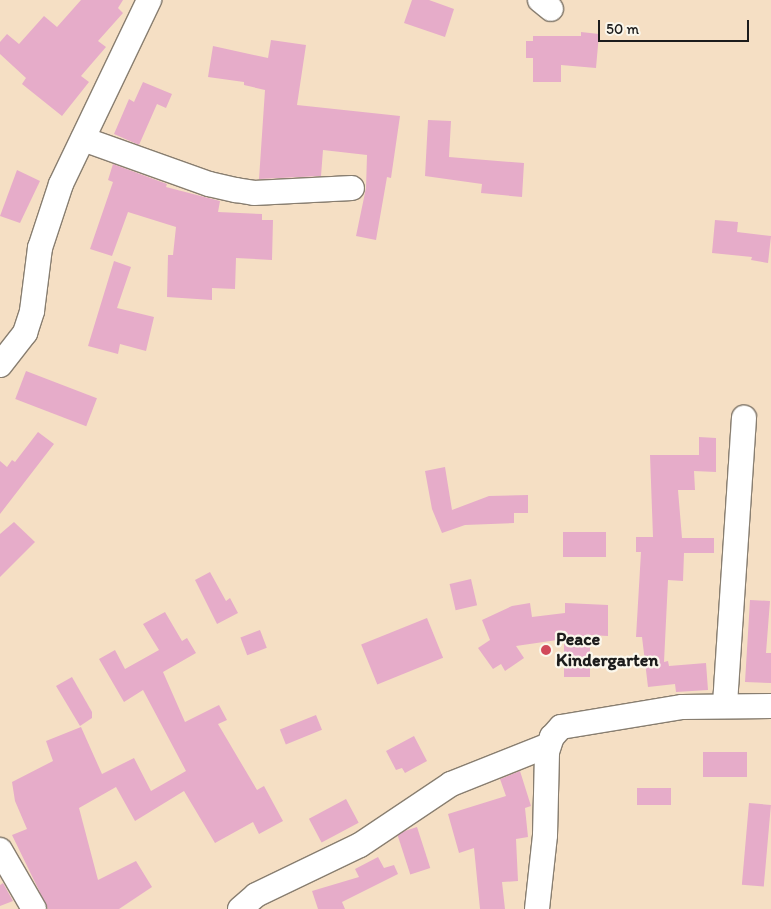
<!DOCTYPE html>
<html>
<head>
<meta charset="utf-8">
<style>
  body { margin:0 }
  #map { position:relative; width:771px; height:909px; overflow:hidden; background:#f5dfc4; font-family:Itim,sans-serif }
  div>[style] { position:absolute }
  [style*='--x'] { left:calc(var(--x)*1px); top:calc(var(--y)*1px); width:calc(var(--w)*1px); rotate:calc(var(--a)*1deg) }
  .building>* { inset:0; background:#e6acc9; transform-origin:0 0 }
  .roads { filter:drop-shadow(1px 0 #887e70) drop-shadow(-1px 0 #887e70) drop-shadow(0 1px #887e70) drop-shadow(0 -1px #887e70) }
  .street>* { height:24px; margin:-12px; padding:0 12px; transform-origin:12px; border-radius:12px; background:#fff }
  .dots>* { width:14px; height:14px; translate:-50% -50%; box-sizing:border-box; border:2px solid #fbf7ec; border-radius:50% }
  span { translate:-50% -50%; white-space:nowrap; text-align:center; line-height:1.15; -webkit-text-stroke:4.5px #fbf7ec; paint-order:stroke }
  .poi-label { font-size:18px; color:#1c1c1c; font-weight:700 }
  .left { translate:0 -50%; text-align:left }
  .scale { position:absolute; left:598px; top:20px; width:151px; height:22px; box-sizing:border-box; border:2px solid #1c1c1c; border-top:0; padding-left:6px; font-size:15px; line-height:18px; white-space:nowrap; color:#1c1c1c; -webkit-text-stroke:4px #fbf7ec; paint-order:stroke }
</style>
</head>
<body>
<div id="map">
  <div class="building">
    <i style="clip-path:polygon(81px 0,123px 0,118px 8px,123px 13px,98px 41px,106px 47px,81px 76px,89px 82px,62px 116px,22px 84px,26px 78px,0 54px,0 42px,7px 34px,19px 44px,44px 16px,57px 27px)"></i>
    <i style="clip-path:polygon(412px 0,429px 0,454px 9px,445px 37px,404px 23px)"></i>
    <i style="clip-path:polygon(581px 32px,599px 34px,596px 68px,561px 65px,561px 82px,533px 82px,533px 58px,526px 58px,526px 41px,533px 41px,533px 36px,581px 36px)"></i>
    <i style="clip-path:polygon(271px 40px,306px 45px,297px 105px,400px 116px,391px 178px,387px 177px,376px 240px,356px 236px,366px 188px,367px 155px,323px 150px,321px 176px,259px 179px,265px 90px,244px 85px,244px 82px,208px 77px,213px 46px,268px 58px)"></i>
    <i style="clip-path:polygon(143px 82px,172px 94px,166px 108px,157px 104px,139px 145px,114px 134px,129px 99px,134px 102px)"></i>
    <i style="clip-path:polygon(428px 120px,451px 121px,449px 157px,524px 163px,522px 197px,481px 193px,482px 184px,425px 176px)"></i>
    <i style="clip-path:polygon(113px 164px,167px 184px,166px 187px,220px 201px,218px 212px,262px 214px,262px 220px,273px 220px,272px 260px,236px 258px,235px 289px,212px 288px,212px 300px,167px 297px,168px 255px,173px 255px,176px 227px,128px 212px,112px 256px,90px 249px,113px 182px,108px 180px)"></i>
    <i style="clip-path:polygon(17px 170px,40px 181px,20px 223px,0 216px)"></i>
    <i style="clip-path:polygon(715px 220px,738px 222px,737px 232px,771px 236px,768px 263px,751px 260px,752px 257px,712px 253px)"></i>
    <i style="clip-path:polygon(114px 261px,131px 267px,117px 308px,154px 317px,146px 351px,120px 344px,118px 354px,88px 346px)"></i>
    <i style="left:26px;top:371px;width:76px;height:30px;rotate:21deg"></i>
    <i style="clip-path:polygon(38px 432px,54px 444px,0 514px,0 461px,7px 467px,12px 460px,15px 462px)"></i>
    <i style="clip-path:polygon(699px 437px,716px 438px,716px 472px,694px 471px,695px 490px,678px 490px,682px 538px,714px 538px,714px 553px,684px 553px,683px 581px,668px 580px,664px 662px,668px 661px,669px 666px,706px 663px,708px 690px,676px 692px,675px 684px,648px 687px,642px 637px,636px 637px,641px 552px,636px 552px,636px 537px,653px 537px,650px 455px,699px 455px)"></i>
    <i style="clip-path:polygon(445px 467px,452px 510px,489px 496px,528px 495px,528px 513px,514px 513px,514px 523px,465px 525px,442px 533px,432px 509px,425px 471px)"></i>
    <i style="clip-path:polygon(14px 522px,35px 542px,0 577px,0 534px)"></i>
    <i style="left:606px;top:532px;width:25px;height:43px;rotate:90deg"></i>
    <i style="clip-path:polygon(210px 572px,226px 601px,230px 598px,238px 613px,217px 624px,195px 580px)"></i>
    <i style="left:471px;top:579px;width:27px;height:22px;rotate:77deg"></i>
    <i style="clip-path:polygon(750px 600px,770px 601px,766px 653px,771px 653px,771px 683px,745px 682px)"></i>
    <i style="clip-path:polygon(530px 603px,532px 617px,565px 613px,565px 603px,608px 605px,608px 636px,590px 635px,590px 677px,564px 677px,564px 639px,516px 646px,524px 658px,505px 671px,501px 664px,493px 669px,478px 648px,490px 640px,482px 620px,512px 606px)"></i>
    <i style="clip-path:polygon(165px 612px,182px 641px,187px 638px,196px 653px,163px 672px,185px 722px,219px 705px,227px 720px,218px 724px,257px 790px,264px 786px,283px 821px,259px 834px,253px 822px,215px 843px,184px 791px,135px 821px,116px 787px,79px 808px,98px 880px,136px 861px,152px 887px,119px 909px,48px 909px,12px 835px,27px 829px,15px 801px,12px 782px,53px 761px,46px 741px,81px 727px,102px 774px,134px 758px,151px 791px,186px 771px,143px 690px,124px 702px,99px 659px,115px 650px,125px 669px,159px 650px,143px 624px)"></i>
    <i style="left:427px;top:618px;width:43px;height:71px;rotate:68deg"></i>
    <i style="left:260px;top:630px;width:19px;height:21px;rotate:69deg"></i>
    <i style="clip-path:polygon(72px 677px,92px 712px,92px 718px,80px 726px,56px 686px)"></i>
    <i style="left:316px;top:715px;width:16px;height:39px;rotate:68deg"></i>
    <i style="clip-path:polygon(414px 736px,427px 761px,405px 773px,402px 768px,396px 770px,386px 751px)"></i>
    <i style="left:703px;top:752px;width:44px;height:25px"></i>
    <i style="clip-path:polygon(520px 771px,531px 806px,525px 808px,528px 837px,516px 839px,518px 881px,502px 882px,505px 909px,480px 909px,474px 848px,459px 853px,448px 814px,506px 796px,500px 779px)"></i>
    <i style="left:637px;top:788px;width:34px;height:17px"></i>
    <i style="left:346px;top:799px;width:27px;height:42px;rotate:62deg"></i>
    <i style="left:749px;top:803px;width:22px;height:82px;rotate:5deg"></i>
    <i style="left:417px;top:827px;width:43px;height:21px;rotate:72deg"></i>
    <i style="clip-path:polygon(378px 857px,384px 868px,394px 865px,398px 874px,342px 902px,345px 909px,318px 909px,312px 891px,359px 877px,355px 869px)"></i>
    <i style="clip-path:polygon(3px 883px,13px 901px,0 906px,0 885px)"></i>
  </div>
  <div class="roads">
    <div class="street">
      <i style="--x:540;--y:0;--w:14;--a:39"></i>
      <i style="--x:83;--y:139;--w:134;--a:19.7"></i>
      <i style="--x:209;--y:184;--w:28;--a:13"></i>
      <i style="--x:236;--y:190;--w:18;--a:9"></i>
      <i style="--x:254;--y:193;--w:98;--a:-2.9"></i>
      <i style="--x:0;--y:365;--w:41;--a:-52"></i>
      <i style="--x:25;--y:333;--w:23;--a:-72"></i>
      <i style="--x:32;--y:311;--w:64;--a:-82.8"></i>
      <i style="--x:40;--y:248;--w:67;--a:-71.8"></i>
      <i style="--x:61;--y:184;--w:204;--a:-64.4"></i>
      <i style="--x:725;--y:704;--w:287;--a:-86.2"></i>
      <i style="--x:0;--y:850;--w:68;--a:60"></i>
      <i style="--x:240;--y:909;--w:21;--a:-41"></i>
      <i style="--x:256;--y:895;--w:115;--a:-25.7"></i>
      <i style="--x:360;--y:845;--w:110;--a:-33.8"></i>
      <i style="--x:451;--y:784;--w:105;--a:-21.7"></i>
      <i style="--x:537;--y:909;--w:74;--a:-83.8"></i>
      <i style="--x:545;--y:835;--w:83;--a:-88.6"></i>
      <i style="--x:547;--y:752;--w:16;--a:-72"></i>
      <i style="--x:552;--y:737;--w:13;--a:-48"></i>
      <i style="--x:561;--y:727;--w:123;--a:-9.4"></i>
      <i style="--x:682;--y:707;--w:89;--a:-0.6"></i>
    </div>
  </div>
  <div class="dots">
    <i style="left:546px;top:650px;background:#d1495b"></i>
  </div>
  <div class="poi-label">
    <span class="left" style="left:556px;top:650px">Peace<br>Kindergarten</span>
  </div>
  <div class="scale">50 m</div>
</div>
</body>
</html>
